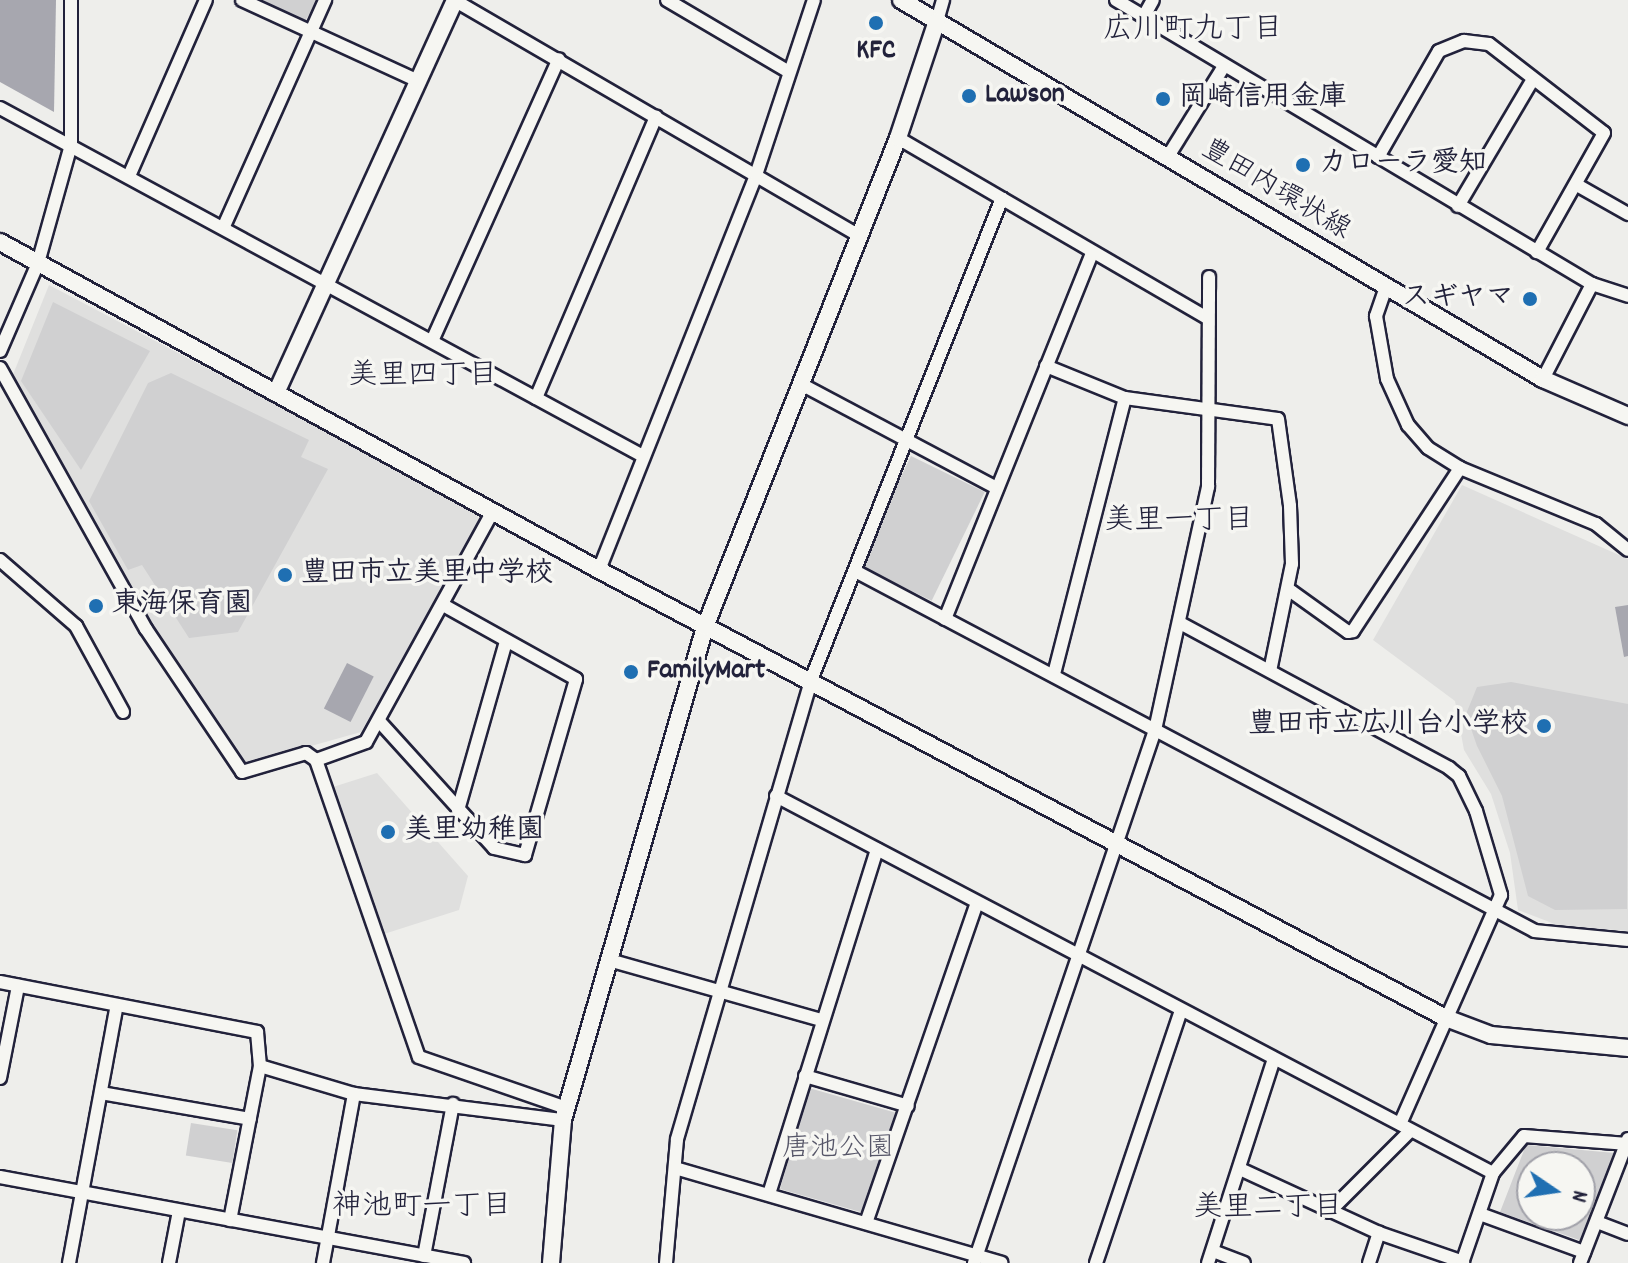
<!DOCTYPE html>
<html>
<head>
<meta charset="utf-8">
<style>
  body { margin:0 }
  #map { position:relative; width:1628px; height:1263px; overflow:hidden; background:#eeeeeb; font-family:Dekko,"Klee One",sans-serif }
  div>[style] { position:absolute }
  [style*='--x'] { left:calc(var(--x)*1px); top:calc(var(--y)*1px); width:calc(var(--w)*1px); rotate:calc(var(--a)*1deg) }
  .built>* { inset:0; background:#dfdfde }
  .green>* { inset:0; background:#d0d0d1; transform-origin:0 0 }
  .water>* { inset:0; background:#a7a7af; transform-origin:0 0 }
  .roads { filter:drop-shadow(2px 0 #22223b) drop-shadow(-2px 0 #22223b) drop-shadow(0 2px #22223b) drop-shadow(0 -2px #22223b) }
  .minor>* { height:12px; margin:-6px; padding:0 6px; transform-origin:6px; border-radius:6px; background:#f6f6f2 }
  .tertiary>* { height:16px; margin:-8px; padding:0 8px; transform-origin:8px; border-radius:8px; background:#f6f6f2 }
  .dots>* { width:22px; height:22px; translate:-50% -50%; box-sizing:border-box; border:4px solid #f6f6f2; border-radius:50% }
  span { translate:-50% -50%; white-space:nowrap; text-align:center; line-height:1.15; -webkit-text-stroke:7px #f6f6f2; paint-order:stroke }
  .poi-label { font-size:28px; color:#22223b; font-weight:700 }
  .left { translate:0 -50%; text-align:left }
  .right { translate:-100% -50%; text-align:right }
  .street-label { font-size:28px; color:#22223b }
  .park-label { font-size:28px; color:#565668 }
  .neighbourhood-label { font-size:30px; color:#22223b }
  .north { position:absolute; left:1516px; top:1151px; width:80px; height:80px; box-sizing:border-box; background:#f6f6f2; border:2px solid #a1a1a9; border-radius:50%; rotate:103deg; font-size:22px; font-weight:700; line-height:32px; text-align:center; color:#22223b }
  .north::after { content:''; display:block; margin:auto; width:28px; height:36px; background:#1f6fb2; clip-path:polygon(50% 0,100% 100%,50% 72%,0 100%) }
</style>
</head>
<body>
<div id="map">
  <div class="built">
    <i style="clip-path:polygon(49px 285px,474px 509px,480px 521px,361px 732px,243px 765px,150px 629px,12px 377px)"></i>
    <i style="clip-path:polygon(1462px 485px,1628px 559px,1628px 931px,1560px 926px,1518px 910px,1510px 853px,1491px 794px,1464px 750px,1455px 701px,1373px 640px)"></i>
    <i style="clip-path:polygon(377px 773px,468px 876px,459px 910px,384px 934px,333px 787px)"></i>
  </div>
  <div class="green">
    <i style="clip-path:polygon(262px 0,318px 0,305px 21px)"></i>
    <i style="clip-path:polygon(53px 302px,150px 351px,81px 470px,21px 381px)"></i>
    <i style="clip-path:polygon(171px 373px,309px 440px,301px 457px,328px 469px,238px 632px,189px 638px,142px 565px,128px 570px,89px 501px,148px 383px)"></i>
    <i style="left:911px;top:456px;width:82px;height:121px;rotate:26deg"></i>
    <i style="clip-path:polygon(1511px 682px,1628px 704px,1627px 909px,1555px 910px,1528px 896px,1502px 796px,1477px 746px,1466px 714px,1477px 687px)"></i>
    <i style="left:809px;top:1088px;width:92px;height:105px;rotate:16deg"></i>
    <i style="left:191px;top:1123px;width:47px;height:33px;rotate:9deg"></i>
    <i style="clip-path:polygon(evenodd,1526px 1145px,1615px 1153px,1582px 1241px,1500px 1212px,1526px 1145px,1532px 1167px,1580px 1167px,1580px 1215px,1532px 1215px,1532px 1167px)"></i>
  </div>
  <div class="water">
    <i style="clip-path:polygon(0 0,56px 0,54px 112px,0 82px)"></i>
    <i style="clip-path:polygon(1628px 605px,1628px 656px,1624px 657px,1615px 607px)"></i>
    <i style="left:347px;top:663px;width:30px;height:51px;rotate:27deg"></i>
  </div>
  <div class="roads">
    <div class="minor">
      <i style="--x:242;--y:0;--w:194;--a:24.7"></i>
      <i style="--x:454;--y:0;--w:469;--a:30.2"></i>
      <i style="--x:667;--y:0;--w:142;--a:30.5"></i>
      <i style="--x:1116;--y:0;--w:554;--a:30.82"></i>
      <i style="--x:1592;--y:284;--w:38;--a:18"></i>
      <i style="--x:1144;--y:16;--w:18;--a:-61"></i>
      <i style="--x:937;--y:21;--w:22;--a:-74"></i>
      <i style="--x:0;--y:108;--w:731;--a:28.42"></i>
      <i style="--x:898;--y:138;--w:358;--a:30.2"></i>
      <i style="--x:1378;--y:157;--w:122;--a:-60.1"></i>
      <i style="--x:1439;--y:51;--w:27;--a:-22"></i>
      <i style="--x:1464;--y:41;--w:25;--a:7"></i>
      <i style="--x:1489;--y:44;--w:145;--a:37.7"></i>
      <i style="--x:1604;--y:133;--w:137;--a:119.4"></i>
      <i style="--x:1167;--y:158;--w:108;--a:-58.2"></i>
      <i style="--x:129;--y:176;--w:192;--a:-66.4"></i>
      <i style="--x:1577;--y:185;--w:59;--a:29.6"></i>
      <i style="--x:1458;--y:206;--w:147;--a:-59.4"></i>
      <i style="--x:224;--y:226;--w:248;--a:-65.9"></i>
      <i style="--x:1386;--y:287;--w:31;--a:109"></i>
      <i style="--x:1376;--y:316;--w:64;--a:80.1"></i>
      <i style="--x:1387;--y:379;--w:51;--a:65.5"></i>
      <i style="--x:1408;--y:425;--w:30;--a:49"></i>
      <i style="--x:1428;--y:448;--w:38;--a:32"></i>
      <i style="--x:1460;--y:468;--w:147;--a:22.4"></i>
      <i style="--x:1596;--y:524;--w:41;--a:39.1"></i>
      <i style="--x:432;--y:341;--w:309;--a:-65.8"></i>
      <i style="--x:0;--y:351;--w:96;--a:-66.6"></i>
      <i style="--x:38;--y:263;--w:123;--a:-74.4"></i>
      <i style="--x:71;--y:145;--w:145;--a:-90"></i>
      <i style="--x:1046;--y:366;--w:85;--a:22.1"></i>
      <i style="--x:1125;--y:398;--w:154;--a:7.8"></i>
      <i style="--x:1278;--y:419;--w:88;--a:82.1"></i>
      <i style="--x:1290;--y:506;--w:58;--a:88"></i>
      <i style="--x:1292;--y:564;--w:109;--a:101.6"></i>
      <i style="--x:0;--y:368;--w:299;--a:60.8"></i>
      <i style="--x:146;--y:629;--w:172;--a:56.1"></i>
      <i style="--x:242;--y:772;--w:67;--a:-16.5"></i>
      <i style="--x:306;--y:753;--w:12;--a:35"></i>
      <i style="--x:316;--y:760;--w:314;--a:70.9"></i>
      <i style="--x:419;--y:1057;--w:156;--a:19.1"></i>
      <i style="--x:1543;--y:379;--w:107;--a:-62.7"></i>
      <i style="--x:801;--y:384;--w:222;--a:28"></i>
      <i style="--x:536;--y:398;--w:306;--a:-66.9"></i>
      <i style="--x:0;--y:560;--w:101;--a:41"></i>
      <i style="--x:76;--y:626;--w:98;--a:61.3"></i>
      <i style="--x:599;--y:570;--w:425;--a:-68.3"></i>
      <i style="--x:756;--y:175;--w:184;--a:-71.7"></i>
      <i style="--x:855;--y:571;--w:769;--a:27.9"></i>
      <i style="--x:1535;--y:931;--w:93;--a:5.5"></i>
      <i style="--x:1288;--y:589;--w:74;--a:35.6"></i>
      <i style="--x:1348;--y:632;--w:5;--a:-11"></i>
      <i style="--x:1353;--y:631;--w:195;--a:-56.7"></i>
      <i style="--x:945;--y:619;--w:393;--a:-68.1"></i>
      <i style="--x:1180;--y:623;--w:306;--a:28.3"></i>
      <i style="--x:1449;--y:768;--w:13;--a:39"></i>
      <i style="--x:1459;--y:776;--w:39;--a:64"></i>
      <i style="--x:1476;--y:811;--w:88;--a:73.4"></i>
      <i style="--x:1501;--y:895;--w:250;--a:113.8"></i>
      <i style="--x:1054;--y:674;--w:285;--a:-75.6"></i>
      <i style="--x:379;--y:721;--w:171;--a:47.8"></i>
      <i style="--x:494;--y:848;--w:32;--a:13"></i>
      <i style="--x:525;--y:855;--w:183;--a:-73.8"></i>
      <i style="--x:576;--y:679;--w:152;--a:-150.9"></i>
      <i style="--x:316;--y:760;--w:53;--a:-19.8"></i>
      <i style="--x:366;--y:742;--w:264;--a:-61.2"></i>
      <i style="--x:776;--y:796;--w:810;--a:27.74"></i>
      <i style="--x:458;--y:810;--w:176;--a:-74.1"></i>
      <i style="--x:609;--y:960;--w:220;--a:15.8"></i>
      <i style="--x:0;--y:982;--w:262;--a:11"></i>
      <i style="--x:257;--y:1032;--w:34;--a:85"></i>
      <i style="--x:260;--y:1066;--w:157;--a:101"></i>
      <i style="--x:260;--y:1066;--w:98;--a:16.6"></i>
      <i style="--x:354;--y:1094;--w:211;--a:7.1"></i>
      <i style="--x:805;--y:1076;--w:107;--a:16.2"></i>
      <i style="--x:0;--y:1078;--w:94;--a:-78.9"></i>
      <i style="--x:101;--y:1093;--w:151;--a:9.9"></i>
      <i style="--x:675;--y:1168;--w:340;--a:16.2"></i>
      <i style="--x:1240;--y:1169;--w:153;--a:24.7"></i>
      <i style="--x:1379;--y:1233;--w:89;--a:19"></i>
      <i style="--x:0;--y:1177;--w:472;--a:10.5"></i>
      <i style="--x:769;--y:1194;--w:361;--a:-72.6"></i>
      <i style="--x:1329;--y:1212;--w:115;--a:-45"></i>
      <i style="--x:1480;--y:1214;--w:111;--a:20.1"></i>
      <i style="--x:1597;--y:1222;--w:33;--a:21"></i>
      <i style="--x:866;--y:1223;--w:339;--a:-70.9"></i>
      <i style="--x:1213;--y:1251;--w:33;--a:21"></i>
      <i style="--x:424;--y:1256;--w:155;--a:-79.2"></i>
      <i style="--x:69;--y:1263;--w:262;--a:-79.5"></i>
      <i style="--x:169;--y:1263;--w:53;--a:-79.1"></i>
      <i style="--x:323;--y:1263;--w:172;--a:-79.6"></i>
      <i style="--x:666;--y:1263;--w:124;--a:-84.9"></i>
      <i style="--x:677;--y:1139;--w:478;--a:-73.7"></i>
      <i style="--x:811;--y:680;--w:518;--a:-68.38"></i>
      <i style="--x:974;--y:1263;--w:563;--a:-71.24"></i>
      <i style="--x:1155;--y:730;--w:249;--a:-77.7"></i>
      <i style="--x:1208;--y:487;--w:210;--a:-89.7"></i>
      <i style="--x:1096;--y:1263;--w:267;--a:-71.4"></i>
      <i style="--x:1208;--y:1263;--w:214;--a:-72.1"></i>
      <i style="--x:1369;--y:1263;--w:32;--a:-72"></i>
      <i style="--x:1462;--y:1263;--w:95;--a:-71"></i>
      <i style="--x:1493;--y:1173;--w:48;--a:-50"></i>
      <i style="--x:1524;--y:1136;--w:104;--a:4.4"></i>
      <i style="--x:1580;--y:1263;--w:133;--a:-68.8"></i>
    </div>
    <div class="tertiary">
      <i style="--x:901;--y:0;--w:746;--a:30.56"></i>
      <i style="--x:1543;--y:379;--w:93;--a:23.5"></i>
      <i style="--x:0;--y:242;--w:683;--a:28.7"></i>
      <i style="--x:599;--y:570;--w:958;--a:27.88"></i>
      <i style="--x:1446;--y:1018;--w:48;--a:20.7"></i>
      <i style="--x:1491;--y:1035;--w:138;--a:5.4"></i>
      <i style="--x:276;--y:393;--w:432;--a:-65.5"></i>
      <i style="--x:551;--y:1263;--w:144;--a:-85.2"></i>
      <i style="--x:563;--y:1120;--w:513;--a:-73.93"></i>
      <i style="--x:705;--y:627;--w:526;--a:-68.46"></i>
      <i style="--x:898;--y:138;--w:123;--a:-71.6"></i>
    </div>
  </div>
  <div class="dots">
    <i style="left:876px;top:23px;background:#1f6fb2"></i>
    <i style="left:969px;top:96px;background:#1f6fb2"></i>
    <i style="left:1163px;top:99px;background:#1f6fb2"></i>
    <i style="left:1303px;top:165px;background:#1f6fb2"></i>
    <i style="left:1530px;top:299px;background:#1f6fb2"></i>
    <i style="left:285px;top:575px;background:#1f6fb2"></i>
    <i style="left:96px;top:606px;background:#1f6fb2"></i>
    <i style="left:631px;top:672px;background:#1f6fb2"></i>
    <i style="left:1544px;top:726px;background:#1f6fb2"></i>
    <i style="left:388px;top:832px;background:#1f6fb2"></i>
  </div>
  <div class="poi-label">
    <span style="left:876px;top:52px">KFC</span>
    <span class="left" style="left:985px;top:96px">Lawson</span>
    <span class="left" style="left:1179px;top:99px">岡崎信用金庫</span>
    <span class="left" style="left:1319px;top:165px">カローラ愛知</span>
    <span class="right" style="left:1514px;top:299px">スギヤマ</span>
    <span class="left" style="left:301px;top:575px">豊田市立美里中学校</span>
    <span class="left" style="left:112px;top:606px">東海保育園</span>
    <span class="left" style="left:647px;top:672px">FamilyMart</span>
    <span class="right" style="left:1528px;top:726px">豊田市立広川台小学校</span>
    <span class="left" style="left:404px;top:832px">美里幼稚園</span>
  </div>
  <div class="street-label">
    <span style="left:1275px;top:191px;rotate:31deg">豊田内環状線</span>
  </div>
  <div class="park-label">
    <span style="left:838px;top:1150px">唐池公園</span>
  </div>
  <div class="neighbourhood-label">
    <span style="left:1193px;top:32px">広川町九丁目</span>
    <span style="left:423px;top:378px">美里四丁目</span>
    <span style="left:1179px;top:523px">美里一丁目</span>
    <span style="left:422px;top:1209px">神池町一丁目</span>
    <span style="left:1268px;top:1210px">美里二丁目</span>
  </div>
  <div class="north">N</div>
</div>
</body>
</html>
